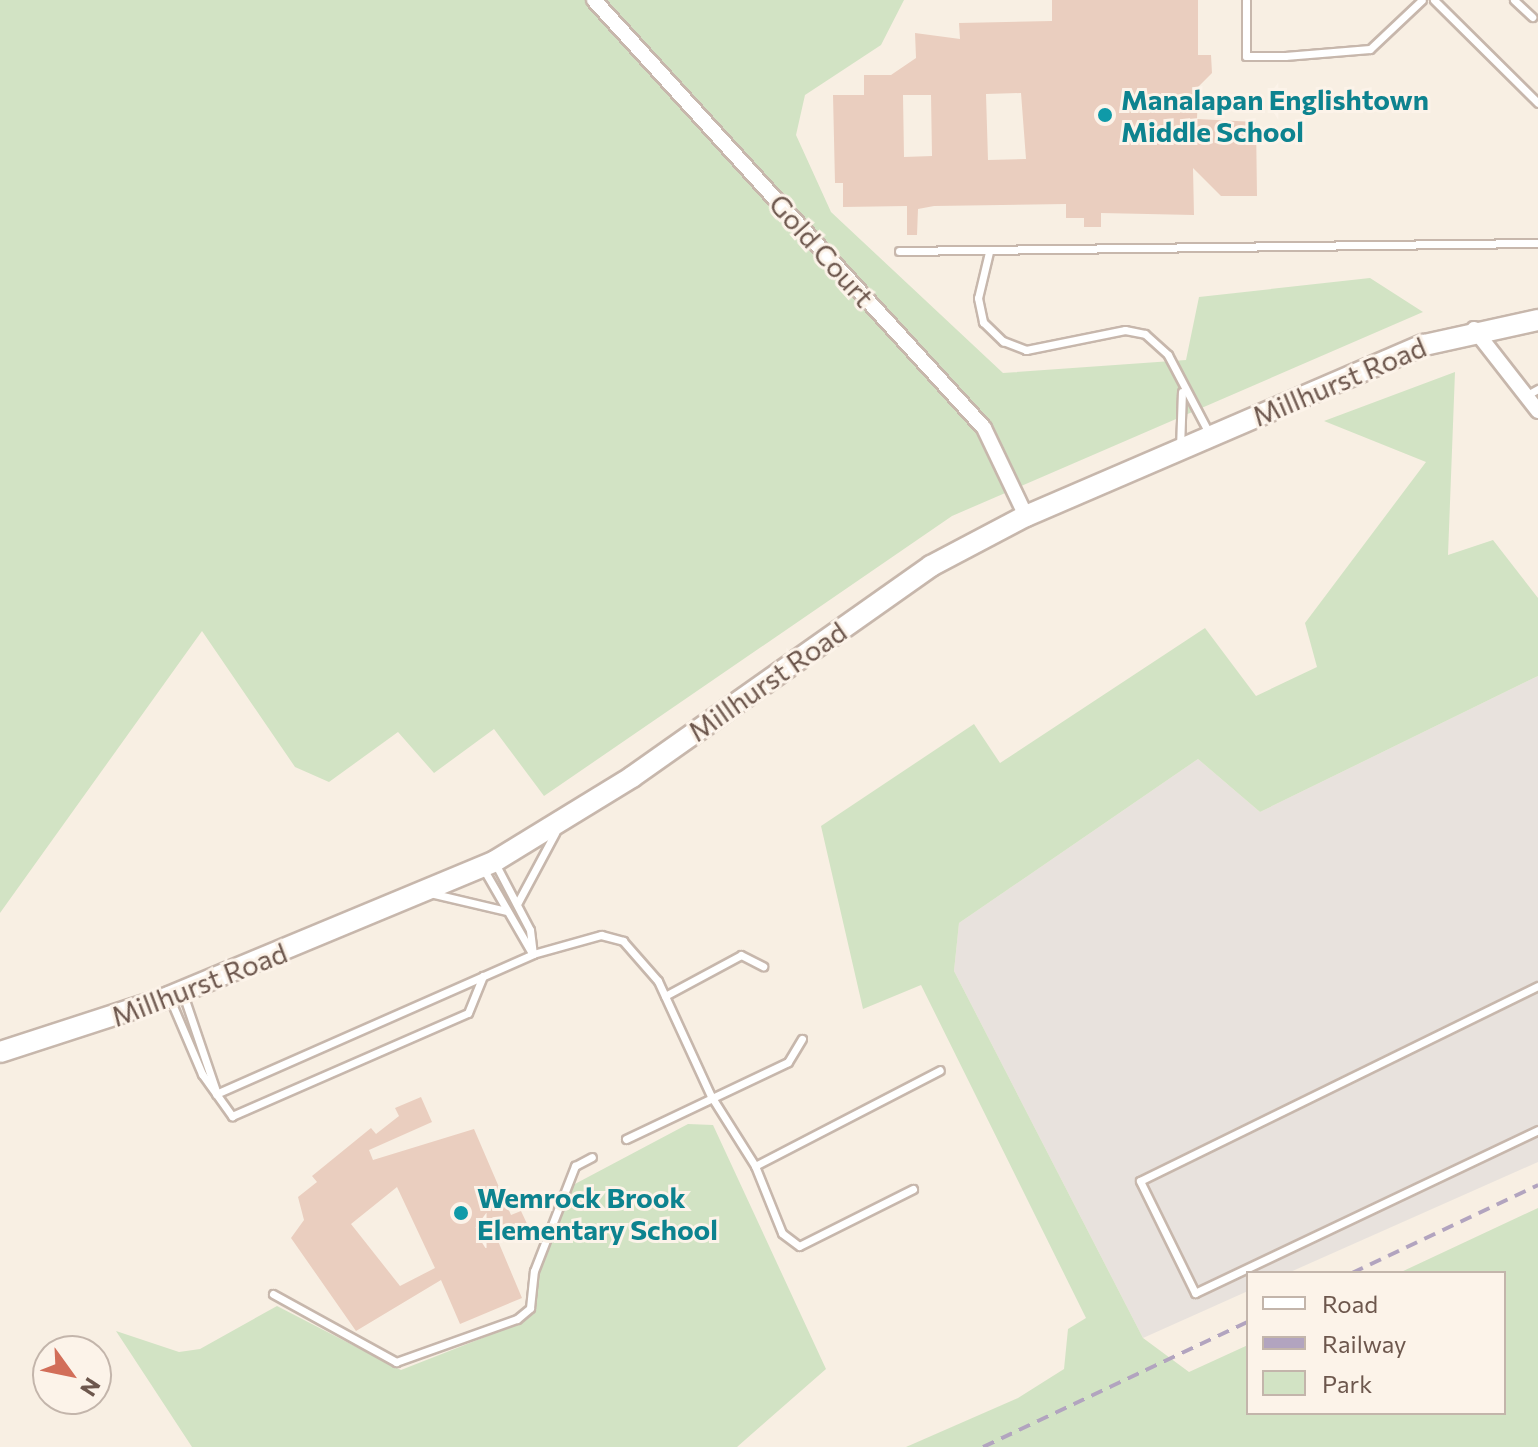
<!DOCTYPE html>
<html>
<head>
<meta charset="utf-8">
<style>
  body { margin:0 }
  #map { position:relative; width:1538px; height:1447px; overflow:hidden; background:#f8efe3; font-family:Commissioner,sans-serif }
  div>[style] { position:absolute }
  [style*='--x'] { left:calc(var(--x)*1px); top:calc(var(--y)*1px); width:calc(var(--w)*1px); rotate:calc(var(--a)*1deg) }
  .industrial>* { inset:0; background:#e8e2dd }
  .green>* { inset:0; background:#d2e3c4 }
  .building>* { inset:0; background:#eacebf }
  .roads { filter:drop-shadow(2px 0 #c7b7ac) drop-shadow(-2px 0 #c7b7ac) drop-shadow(0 2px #c7b7ac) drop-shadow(0 -2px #c7b7ac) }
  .lane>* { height:7px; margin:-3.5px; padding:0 3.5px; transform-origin:3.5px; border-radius:3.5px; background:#fff }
  .street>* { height:14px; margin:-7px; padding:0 7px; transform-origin:7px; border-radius:7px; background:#fff }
  .secondary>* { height:20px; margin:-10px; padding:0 10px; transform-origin:10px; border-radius:10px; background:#fff }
  .rail>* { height:4px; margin-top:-2px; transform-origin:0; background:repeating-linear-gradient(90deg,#b2a4bf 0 12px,transparent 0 20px) }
  .dots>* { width:22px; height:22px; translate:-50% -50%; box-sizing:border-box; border:4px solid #fcf3e9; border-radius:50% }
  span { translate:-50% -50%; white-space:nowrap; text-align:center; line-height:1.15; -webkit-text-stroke:6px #fcf3e9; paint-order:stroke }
  .culture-label { font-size:28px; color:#0d838f; font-weight:700 }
  .left { translate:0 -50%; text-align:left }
  .street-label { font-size:28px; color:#6d574d }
  .legend { position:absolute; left:1246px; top:1271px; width:260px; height:144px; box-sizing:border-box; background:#fcf3e9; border:2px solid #c3b5ab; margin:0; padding:10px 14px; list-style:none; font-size:24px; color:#6d574d }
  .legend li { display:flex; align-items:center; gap:16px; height:40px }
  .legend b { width:40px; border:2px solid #c3b5ab }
  .north { position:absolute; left:32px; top:1335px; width:80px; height:80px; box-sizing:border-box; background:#fcf3e9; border:2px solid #c3b5ab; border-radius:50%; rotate:123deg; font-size:22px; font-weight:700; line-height:32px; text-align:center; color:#6d574d }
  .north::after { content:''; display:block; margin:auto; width:28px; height:36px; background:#d26e59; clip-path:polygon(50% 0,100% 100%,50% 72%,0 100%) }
</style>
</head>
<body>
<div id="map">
  <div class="industrial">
    <i style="clip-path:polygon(1538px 676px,1538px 1162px,1288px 1273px,1248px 1273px,1248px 1291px,1143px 1338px,954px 971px,959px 923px,1198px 759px,1260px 812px)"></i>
  </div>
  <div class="green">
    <i style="clip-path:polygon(0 0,904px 0,881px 45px,805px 95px,796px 135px,831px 212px,1003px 373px,1186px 360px,1199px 297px,1370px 278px,1423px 312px,952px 516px,544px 796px,494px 729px,434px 773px,398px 732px,329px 782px,295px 767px,202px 631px,0 913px)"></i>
    <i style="clip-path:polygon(1455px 372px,1448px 555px,1493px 540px,1538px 598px,1538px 676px,1260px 812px,1198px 759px,959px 923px,954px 971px,1143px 1338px,1189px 1372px,1248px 1345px,1248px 1413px,1504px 1413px,1504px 1273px,1399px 1273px,1538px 1208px,1538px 1447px,906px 1447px,1018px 1398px,1064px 1369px,1068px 1329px,1086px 1318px,921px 985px,863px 1009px,821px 826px,974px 724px,1000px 763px,1205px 628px,1256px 696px,1317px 667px,1305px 623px,1426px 462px,1324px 421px)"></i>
    <i style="clip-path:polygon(688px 1124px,713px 1125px,826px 1369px,737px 1447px,192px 1447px,116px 1331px,179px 1352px,200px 1349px,277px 1306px,401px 1370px,490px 1335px,535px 1308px,539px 1262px,573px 1185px)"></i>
  </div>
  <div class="building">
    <i style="clip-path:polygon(evenodd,1052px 0,1198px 0,1198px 55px,1211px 55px,1212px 73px,1198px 87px,1197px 119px,1256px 122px,1257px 196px,1221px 196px,1193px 168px,1194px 215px,1101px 213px,1101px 227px,1084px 227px,1084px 218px,1066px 218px,1066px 204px,934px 206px,918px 209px,917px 235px,907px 235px,907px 206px,843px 207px,843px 183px,835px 183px,833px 95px,864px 95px,864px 75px,891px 75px,916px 58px,915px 33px,960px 39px,959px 23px,1052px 21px,1052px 0,1021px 93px,1026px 159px,988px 160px,986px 94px,1021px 93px,1052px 0,903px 95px,931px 95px,932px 156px,904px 157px,903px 95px)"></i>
    <i style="clip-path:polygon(evenodd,421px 1097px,432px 1122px,369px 1150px,373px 1160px,474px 1129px,511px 1215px,521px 1211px,529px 1228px,498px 1241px,522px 1298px,460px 1324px,441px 1280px,356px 1331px,291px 1238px,304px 1220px,298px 1197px,317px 1182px,312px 1176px,371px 1128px,376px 1134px,399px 1116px,395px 1108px,421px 1097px,397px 1187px,435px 1268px,400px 1286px,351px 1224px,397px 1187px)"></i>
  </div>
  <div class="roads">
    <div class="lane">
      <i style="--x:1246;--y:0;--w:56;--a:90"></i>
      <i style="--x:1246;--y:56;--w:39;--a:0"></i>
      <i style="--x:1285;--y:56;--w:85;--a:-4.7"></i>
      <i style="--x:1370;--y:49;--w:71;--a:-43.3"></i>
      <i style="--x:1434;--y:0;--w:146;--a:44.7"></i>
      <i style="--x:1514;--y:0;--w:25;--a:43"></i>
      <i style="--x:899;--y:251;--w:639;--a:-0.72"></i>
      <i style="--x:989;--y:252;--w:47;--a:103.4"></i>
      <i style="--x:978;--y:298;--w:25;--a:78"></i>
      <i style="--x:983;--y:322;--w:28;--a:44"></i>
      <i style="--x:1003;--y:341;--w:25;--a:21"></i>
      <i style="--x:1026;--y:350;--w:101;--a:-11.4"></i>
      <i style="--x:1125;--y:330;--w:20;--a:11"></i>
      <i style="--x:1145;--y:334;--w:31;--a:42"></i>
      <i style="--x:1168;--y:355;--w:90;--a:62.3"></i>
      <i style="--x:1527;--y:395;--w:13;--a:-29"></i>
      <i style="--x:1180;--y:448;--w:56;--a:-88"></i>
      <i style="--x:496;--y:865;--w:73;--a:62.4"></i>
      <i style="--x:530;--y:930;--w:24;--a:83"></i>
      <i style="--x:484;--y:870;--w:96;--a:60"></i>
      <i style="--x:430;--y:893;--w:78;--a:13.3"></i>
      <i style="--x:517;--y:904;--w:81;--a:-61.8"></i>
      <i style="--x:1538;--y:986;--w:443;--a:153.9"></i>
      <i style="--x:1140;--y:1181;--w:125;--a:63.8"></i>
      <i style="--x:1195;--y:1293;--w:380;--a:-25.4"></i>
      <i style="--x:183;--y:994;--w:102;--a:71.2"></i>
      <i style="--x:665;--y:996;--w:86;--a:-28.3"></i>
      <i style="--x:741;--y:955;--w:25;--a:27"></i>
      <i style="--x:170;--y:999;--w:82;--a:66.9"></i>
      <i style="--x:202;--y:1074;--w:52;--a:54.5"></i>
      <i style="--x:232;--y:1116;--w:257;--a:-23.6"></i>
      <i style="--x:468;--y:1013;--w:40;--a:-68"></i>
      <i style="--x:216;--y:1094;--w:347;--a:-23.8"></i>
      <i style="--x:533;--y:954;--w:71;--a:-15.6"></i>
      <i style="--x:601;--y:935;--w:23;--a:15"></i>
      <i style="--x:623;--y:941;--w:53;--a:48.8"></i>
      <i style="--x:658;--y:981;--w:127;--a:65.3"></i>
      <i style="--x:711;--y:1096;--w:83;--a:57.8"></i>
      <i style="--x:626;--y:1139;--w:179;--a:-25.4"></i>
      <i style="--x:788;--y:1062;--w:27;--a:-59"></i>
      <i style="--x:913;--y:1189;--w:127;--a:153.4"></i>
      <i style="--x:799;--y:1246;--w:21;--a:-143"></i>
      <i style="--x:782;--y:1233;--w:72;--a:-111.9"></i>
      <i style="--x:755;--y:1166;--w:208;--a:-27.4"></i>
      <i style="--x:273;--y:1294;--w:141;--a:28.9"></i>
      <i style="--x:396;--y:1362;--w:128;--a:-19.6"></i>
      <i style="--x:517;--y:1319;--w:17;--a:-40"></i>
      <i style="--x:530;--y:1308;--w:37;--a:-84"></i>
      <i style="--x:534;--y:1271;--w:113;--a:-68.7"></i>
      <i style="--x:575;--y:1166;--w:19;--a:-28"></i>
    </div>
    <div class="street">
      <i style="--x:594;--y:0;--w:579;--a:47.66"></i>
      <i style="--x:984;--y:428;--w:98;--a:64.5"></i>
      <i style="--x:1474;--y:329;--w:104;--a:52"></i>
    </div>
    <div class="secondary">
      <i style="--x:0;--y:1052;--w:178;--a:-18"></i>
      <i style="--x:169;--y:997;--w:353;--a:-22.6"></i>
      <i style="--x:495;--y:861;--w:161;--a:-31.5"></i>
      <i style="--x:632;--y:777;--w:366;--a:-35.2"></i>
      <i style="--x:931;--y:566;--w:107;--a:-27.8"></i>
      <i style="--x:1026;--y:516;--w:433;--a:-23.3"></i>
      <i style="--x:1424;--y:345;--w:117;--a:-12.4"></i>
    </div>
  </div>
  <div class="rail">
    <i style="--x:1352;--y:1273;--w:206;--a:-25.3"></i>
    <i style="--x:983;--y:1447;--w:293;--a:-25.3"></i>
  </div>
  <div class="dots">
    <i style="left:1105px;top:115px;background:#0f9aa8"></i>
    <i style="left:461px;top:1213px;background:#0f9aa8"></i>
  </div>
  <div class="culture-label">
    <span class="left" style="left:1121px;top:115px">Manalapan Englishtown<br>Middle School</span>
    <span class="left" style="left:477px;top:1213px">Wemrock Brook<br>Elementary School</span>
  </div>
  <div class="street-label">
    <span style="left:822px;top:250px;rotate:48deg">Gold Court</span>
    <span style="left:1339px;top:381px;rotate:-23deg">Millhurst Road</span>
    <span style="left:767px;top:681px;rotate:-35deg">Millhurst Road</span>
    <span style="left:199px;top:984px;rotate:-21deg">Millhurst Road</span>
  </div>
  <ul class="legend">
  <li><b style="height:10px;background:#fff"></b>Road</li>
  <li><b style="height:10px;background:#b2a4bf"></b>Railway</li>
  <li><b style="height:22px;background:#d2e3c4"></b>Park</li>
  </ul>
  <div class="north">N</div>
</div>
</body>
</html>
